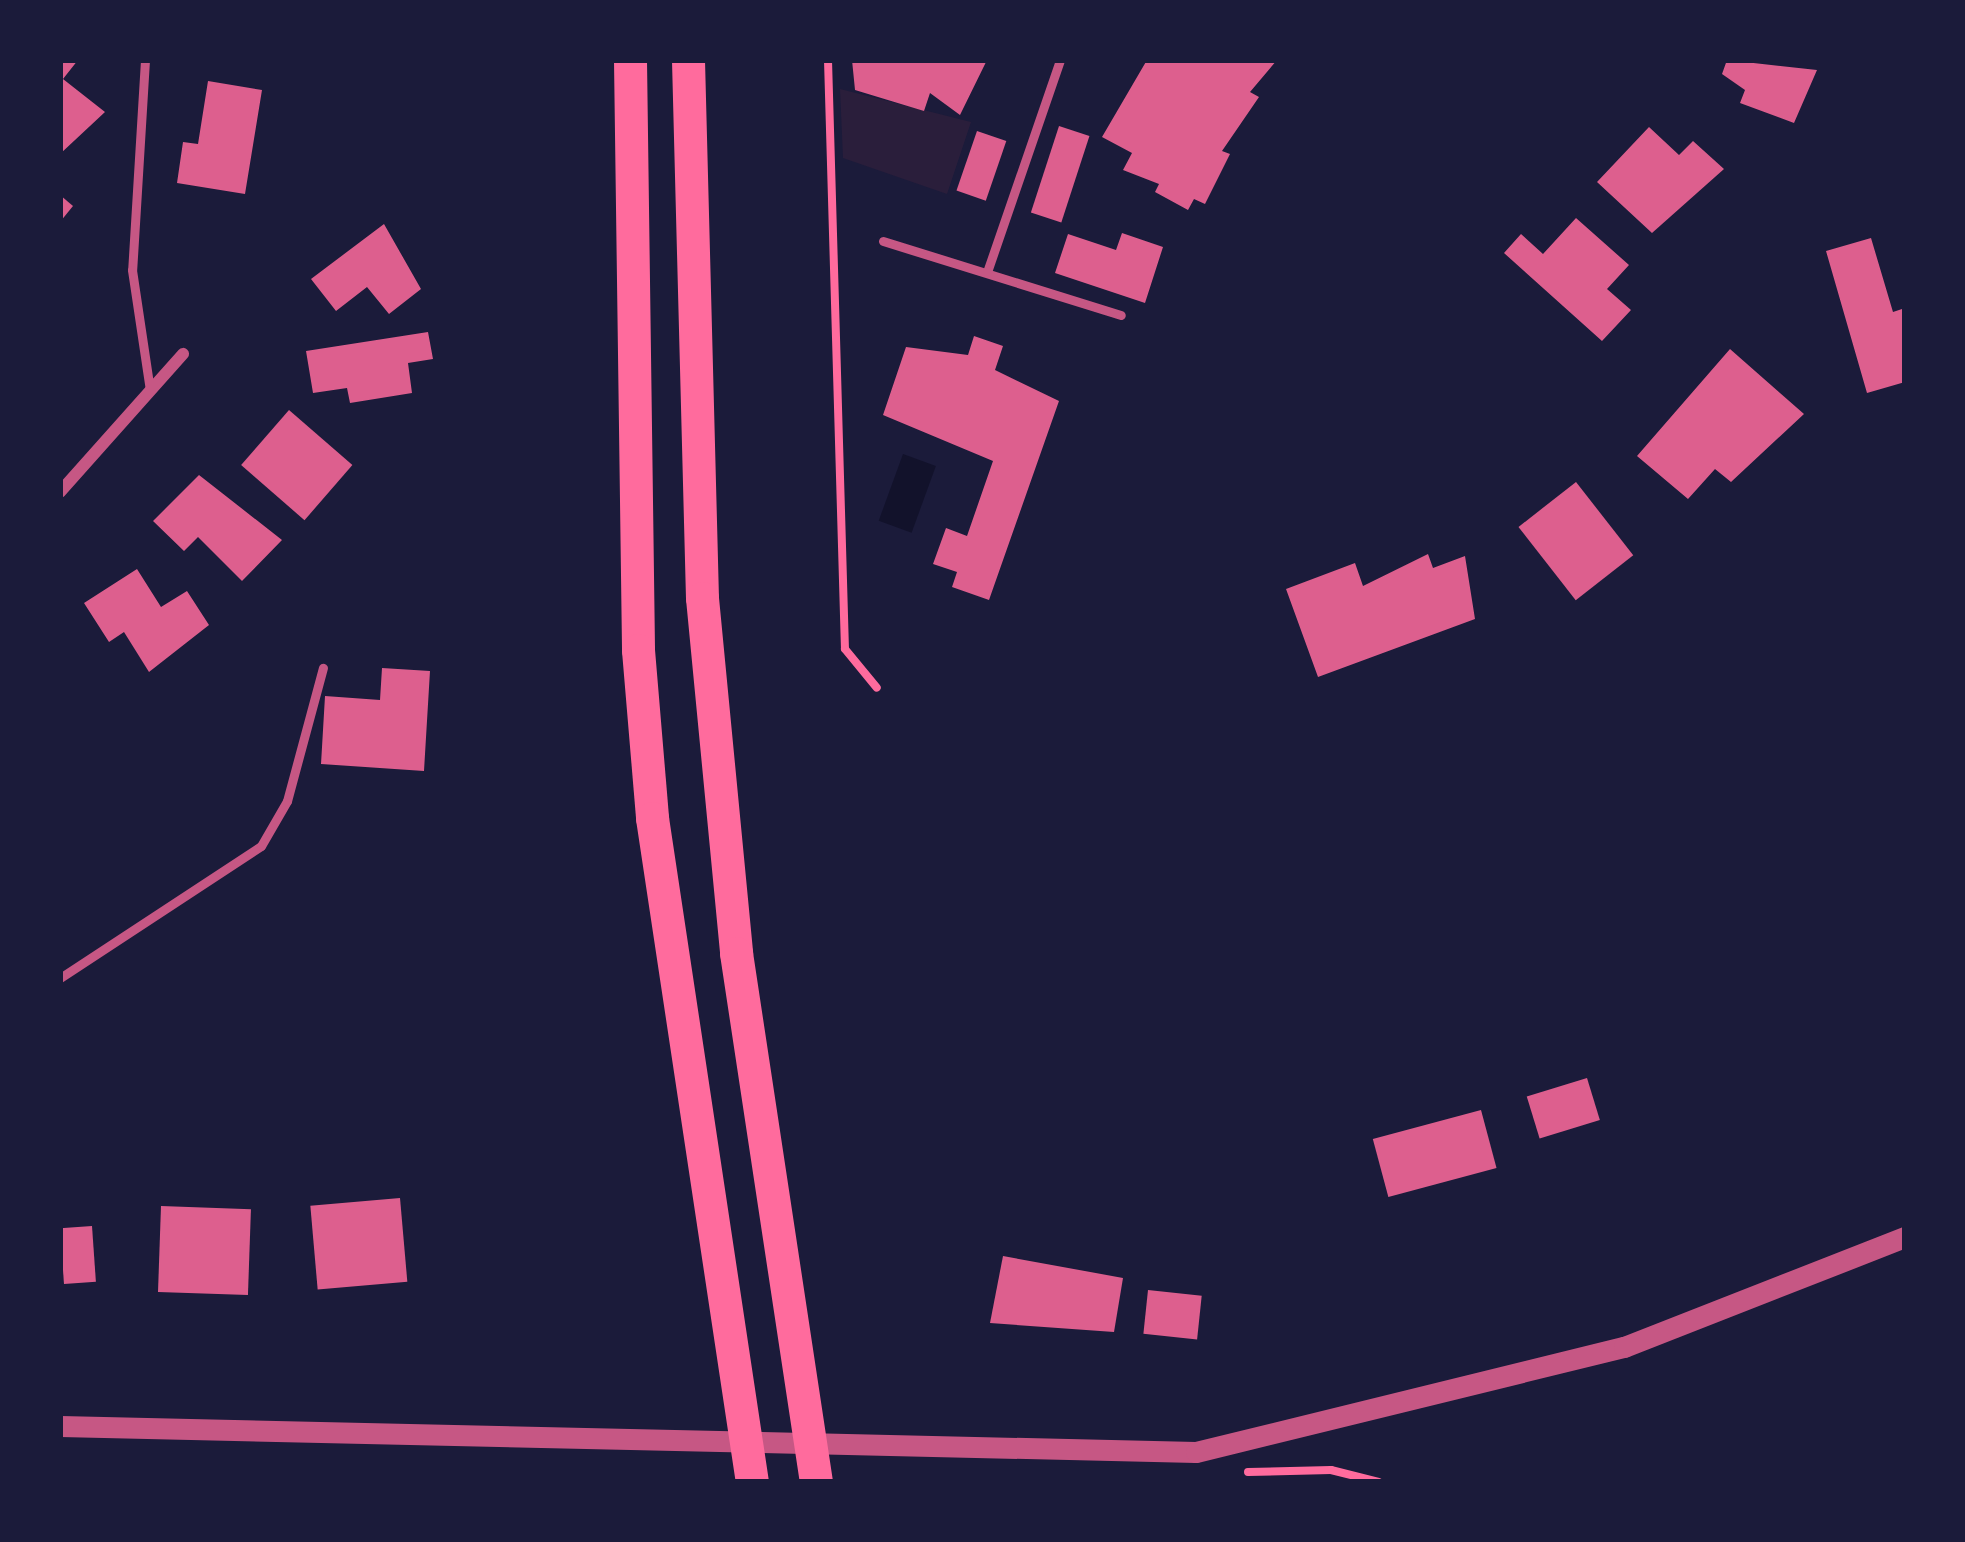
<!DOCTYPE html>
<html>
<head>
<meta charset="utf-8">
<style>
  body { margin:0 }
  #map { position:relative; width:1965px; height:1542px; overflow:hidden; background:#1b1b3a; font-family:Roboto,sans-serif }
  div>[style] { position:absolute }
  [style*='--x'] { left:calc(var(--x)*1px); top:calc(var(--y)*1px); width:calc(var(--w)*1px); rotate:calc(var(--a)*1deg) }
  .green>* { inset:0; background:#2a1e3b }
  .water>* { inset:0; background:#12122b; transform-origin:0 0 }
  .building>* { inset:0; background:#dd5f8e; transform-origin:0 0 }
  .path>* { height:8px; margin:-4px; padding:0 4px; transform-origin:4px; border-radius:4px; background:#ff6b9d }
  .service>* { height:9px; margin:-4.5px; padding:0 4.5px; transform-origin:4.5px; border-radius:4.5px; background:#c65784 }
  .minor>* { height:12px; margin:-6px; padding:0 6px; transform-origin:6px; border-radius:6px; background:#c65784 }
  .tertiary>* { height:21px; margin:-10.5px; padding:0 10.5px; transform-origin:10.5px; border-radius:10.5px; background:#c65784 }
  .trunk>* { height:33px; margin:-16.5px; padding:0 16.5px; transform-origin:16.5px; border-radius:16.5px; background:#ff6b9d }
  span { translate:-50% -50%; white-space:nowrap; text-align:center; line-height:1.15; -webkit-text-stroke:12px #1b1b3a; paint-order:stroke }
  .frame { position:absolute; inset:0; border:63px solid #1b1b3a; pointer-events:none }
</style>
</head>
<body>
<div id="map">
  <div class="green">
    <i style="clip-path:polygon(840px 89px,971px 122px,947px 194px,843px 158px)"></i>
  </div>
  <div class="water">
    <i style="left:903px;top:454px;width:35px;height:71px;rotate:20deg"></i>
  </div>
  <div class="building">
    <i style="clip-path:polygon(60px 60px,78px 60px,63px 79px,105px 112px,60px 154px)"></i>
    <i style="clip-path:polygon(852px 60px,987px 60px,960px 115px,930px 93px,924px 111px,855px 90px)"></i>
    <i style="clip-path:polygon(1147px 60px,1277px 60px,1250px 92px,1259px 97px,1222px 151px,1230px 154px,1205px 204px,1194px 199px,1188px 210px,1155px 192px,1159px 184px,1123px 170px,1132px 153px,1102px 137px)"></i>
    <i style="clip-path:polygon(1727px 60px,1817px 70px,1794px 123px,1740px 103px,1745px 90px,1722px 74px)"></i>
    <i style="clip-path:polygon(208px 81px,262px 90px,245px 194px,177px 183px,183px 142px,198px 144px)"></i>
    <i style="left:1059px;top:126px;width:32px;height:91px;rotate:18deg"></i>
    <i style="clip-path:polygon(1649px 127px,1679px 155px,1693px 141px,1724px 169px,1652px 233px,1597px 182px)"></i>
    <i style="left:977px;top:131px;width:31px;height:63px;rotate:19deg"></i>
    <i style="clip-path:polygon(60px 195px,73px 206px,60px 222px)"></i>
    <i style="clip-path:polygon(1576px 218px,1629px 265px,1607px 289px,1631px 310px,1602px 341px,1504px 253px,1521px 234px,1543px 254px)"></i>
    <i style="clip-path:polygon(384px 224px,421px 289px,389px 314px,367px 287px,336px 311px,311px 279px)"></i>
    <i style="clip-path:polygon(1122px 233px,1163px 247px,1145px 303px,1055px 273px,1068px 234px,1116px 250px)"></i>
    <i style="clip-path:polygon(1871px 238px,1893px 312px,1905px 308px,1905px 382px,1867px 393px,1826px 251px)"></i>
    <i style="clip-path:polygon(428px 332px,433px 359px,408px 363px,412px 393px,350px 403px,347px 388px,313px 393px,306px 351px)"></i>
    <i style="clip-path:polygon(974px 336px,1003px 346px,995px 370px,1059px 401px,989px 600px,952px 587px,957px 572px,933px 564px,946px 528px,967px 536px,993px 461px,883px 415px,906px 347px,968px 355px)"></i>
    <i style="clip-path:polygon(1730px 349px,1804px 414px,1731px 482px,1715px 469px,1688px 499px,1637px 456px)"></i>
    <i style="left:289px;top:410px;width:84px;height:73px;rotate:41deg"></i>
    <i style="clip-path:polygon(199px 475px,282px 540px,242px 581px,198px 537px,184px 551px,153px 521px)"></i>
    <i style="left:1576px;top:482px;width:93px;height:73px;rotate:52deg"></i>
    <i style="clip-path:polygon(1428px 554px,1433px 568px,1465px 556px,1475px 619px,1318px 677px,1286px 589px,1355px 563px,1363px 586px)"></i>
    <i style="clip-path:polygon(137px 569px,161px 607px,187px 591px,209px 625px,149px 672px,124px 632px,109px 642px,84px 603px)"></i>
    <i style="clip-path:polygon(382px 668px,430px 671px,424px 771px,321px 764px,325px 696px,380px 700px)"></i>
    <i style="left:1587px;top:1078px;width:44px;height:63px;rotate:73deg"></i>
    <i style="left:1481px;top:1110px;width:60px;height:112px;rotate:75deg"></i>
    <i style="left:400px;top:1198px;width:84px;height:90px;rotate:85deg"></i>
    <i style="left:161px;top:1206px;width:90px;height:86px;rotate:2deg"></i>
    <i style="left:92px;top:1226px;width:56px;height:32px;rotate:86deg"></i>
    <i style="clip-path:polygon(1003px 1256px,1123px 1278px,1114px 1332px,990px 1323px)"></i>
    <i style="left:1148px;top:1290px;width:54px;height:44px;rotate:6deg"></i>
  </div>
  <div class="path">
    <i style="--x:828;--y:60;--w:589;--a:88.35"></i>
    <i style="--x:845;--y:649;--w:50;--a:50.6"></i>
    <i style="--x:1248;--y:1472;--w:83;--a:-1.4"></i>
    <i style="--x:1331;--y:1470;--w:49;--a:14"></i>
  </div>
  <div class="service">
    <i style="--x:145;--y:60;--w:210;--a:93.5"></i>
    <i style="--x:132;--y:270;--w:122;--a:81.5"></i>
    <i style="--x:883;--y:241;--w:249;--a:17.3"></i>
    <i style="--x:987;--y:272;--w:224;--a:-71"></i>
    <i style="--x:60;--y:978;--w:240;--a:-33.3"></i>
    <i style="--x:261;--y:846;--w:52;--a:-60"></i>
    <i style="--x:287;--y:801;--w:138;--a:-74.9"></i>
  </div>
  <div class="minor">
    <i style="--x:60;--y:492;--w:185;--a:-48.3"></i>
  </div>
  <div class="tertiary">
    <i style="--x:60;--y:1426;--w:1136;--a:1.31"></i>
    <i style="--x:1196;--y:1452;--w:441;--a:-13.8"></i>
    <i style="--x:1624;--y:1347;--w:302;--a:-21.4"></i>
  </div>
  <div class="trunk">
    <i style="--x:630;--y:60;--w:590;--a:89.22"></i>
    <i style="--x:638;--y:650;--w:169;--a:85.2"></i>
    <i style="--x:652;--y:818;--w:671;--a:81.44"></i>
    <i style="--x:688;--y:60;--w:538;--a:88.51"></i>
    <i style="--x:702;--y:598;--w:357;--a:84.5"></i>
    <i style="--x:736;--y:953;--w:535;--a:81.4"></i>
  </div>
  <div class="frame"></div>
</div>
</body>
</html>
